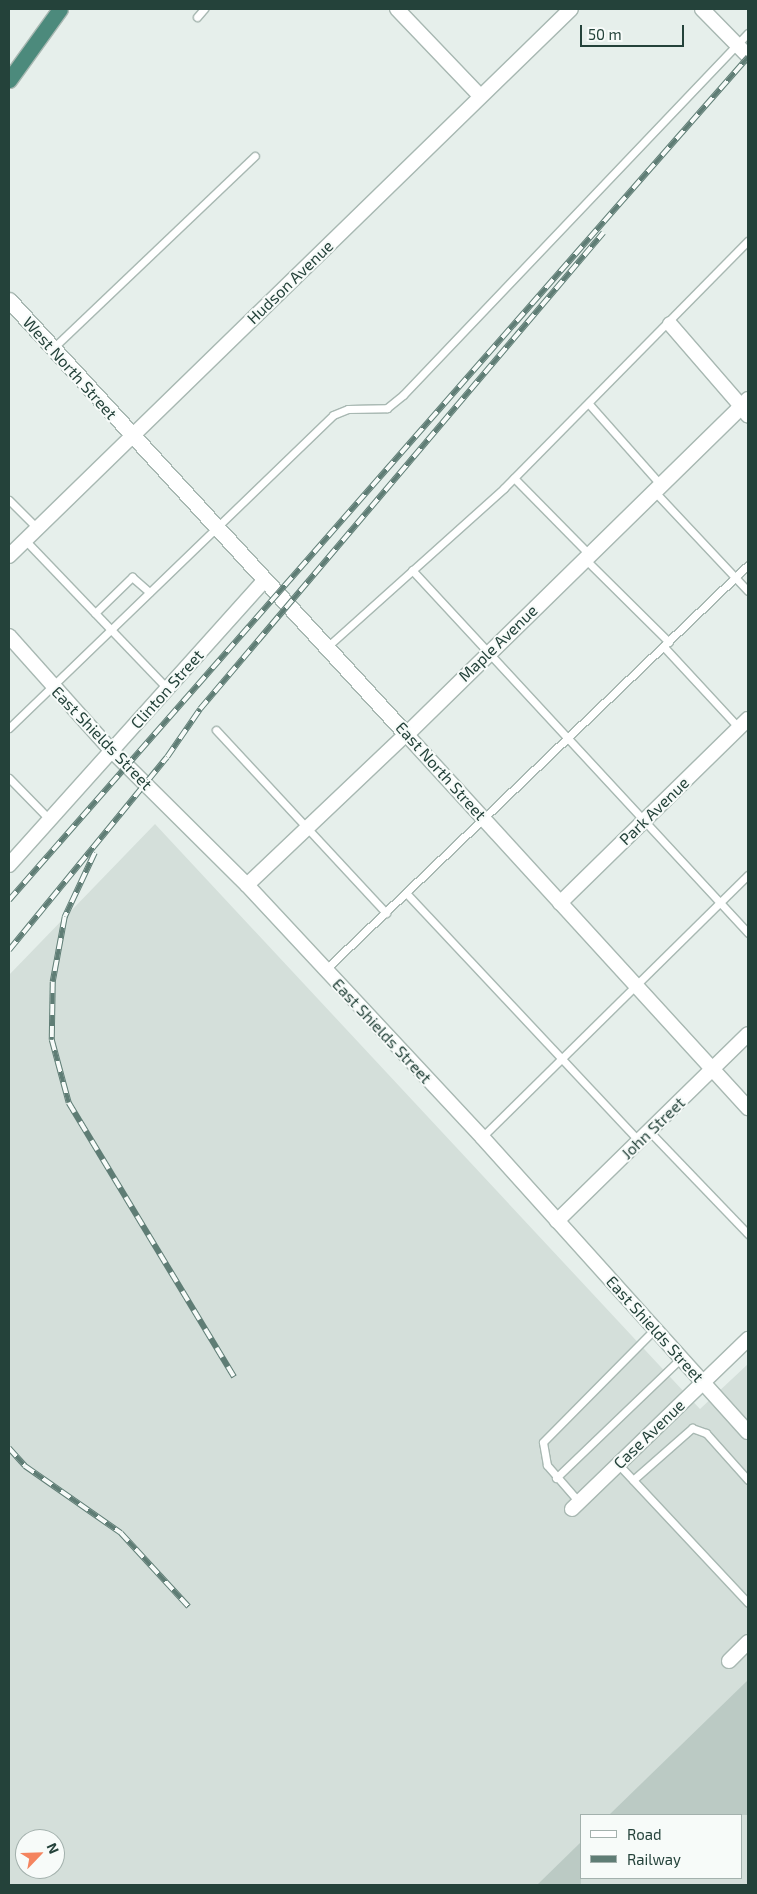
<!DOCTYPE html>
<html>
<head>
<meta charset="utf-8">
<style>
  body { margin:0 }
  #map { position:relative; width:757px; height:1894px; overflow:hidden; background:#e6efeb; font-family:"Exo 2",sans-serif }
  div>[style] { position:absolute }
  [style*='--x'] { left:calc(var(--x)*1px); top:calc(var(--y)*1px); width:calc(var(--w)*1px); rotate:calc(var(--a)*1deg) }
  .built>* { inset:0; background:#d4dfda }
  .building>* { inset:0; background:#bbcac4 }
  .roads { filter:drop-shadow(1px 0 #a8b8b2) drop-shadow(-1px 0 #a8b8b2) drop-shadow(0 1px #a8b8b2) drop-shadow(0 -1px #a8b8b2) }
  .service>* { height:7px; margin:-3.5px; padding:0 3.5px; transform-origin:3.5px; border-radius:3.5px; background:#fff }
  .minor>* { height:14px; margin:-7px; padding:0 7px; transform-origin:7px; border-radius:7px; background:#fff }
  .tertiary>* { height:15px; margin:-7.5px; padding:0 7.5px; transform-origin:7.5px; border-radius:7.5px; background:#fff }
  .trunk>* { height:15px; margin:-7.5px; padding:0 7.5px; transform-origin:7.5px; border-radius:7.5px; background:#4c8a7c }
  .rail>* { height:5.5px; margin-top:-2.75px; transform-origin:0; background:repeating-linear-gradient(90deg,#f7fbf9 0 11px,#5f7d75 0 22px); box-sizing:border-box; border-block:1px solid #5f7d75 }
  span { translate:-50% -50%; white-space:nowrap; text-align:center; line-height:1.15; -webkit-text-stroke:4px #f7fbf9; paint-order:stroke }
  .street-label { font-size:16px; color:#24423a }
  .frame { position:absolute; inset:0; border:10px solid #24423a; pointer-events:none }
  .legend { position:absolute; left:580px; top:1814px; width:162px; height:65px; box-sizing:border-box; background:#f7fbf9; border:1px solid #a3b1ad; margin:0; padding:6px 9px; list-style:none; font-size:15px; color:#24423a }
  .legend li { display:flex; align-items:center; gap:10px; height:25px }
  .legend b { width:25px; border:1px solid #a3b1ad }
  .north { position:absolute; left:15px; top:1829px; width:50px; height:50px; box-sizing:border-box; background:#f7fbf9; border:1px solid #a3b1ad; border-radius:50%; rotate:66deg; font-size:14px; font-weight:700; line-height:20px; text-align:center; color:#24423a }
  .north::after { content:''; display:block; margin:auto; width:18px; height:22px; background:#f4845f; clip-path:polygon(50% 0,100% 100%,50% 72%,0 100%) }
  .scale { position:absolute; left:580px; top:25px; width:104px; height:22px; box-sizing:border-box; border:2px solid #24423a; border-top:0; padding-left:6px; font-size:15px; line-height:18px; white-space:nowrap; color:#24423a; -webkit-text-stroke:4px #f7fbf9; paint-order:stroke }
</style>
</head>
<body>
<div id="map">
  <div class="built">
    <i style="clip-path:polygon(evenodd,155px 824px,700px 1409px,748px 1364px,748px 1885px,9px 1885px,9px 975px,155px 824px,581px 1815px,741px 1815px,741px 1878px,581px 1878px,581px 1815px,155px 824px,25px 1839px,55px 1839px,55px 1869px,25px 1869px,25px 1839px)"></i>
  </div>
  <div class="building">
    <i style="clip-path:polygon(748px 1680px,748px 1815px,609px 1815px)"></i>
    <i style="clip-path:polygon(581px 1842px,581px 1885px,537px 1885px)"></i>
  </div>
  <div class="roads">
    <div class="service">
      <i style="--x:197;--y:17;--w:11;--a:-49"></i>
      <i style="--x:52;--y:349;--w:280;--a:-43.6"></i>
      <i style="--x:589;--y:404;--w:108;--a:48.4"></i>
      <i style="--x:514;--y:478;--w:107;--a:45.4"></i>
      <i style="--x:654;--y:491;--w:137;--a:46.8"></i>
      <i style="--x:9;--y:500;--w:40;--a:45"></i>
      <i style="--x:25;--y:540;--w:205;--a:46.2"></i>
      <i style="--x:585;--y:559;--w:118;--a:44.7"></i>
      <i style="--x:412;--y:570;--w:495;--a:47.2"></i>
      <i style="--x:95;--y:613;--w:52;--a:-44.2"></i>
      <i style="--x:132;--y:577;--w:23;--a:41"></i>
      <i style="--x:327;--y:647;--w:238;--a:-41.9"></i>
      <i style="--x:504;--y:488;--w:347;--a:-45.4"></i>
      <i style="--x:664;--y:647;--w:110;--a:47.2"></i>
      <i style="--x:9;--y:728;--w:450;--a:-44"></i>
      <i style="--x:333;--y:415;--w:16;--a:-22"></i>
      <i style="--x:348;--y:409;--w:39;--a:-1"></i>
      <i style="--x:387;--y:408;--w:21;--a:-39"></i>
      <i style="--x:403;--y:395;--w:500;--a:-46.38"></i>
      <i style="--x:216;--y:730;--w:250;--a:47.1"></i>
      <i style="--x:9;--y:778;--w:57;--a:45.7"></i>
      <i style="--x:407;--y:894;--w:339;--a:46.8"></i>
      <i style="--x:325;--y:970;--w:586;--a:-43.75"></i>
      <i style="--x:649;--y:1131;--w:143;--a:46.1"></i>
      <i style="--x:482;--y:1137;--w:373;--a:-44.6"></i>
      <i style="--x:618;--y:1464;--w:190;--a:46.9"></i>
      <i style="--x:556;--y:1478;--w:173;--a:-43.8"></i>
      <i style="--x:633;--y:1480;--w:79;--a:-41.4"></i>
      <i style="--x:692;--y:1428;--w:15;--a:20"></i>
      <i style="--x:706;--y:1433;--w:63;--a:48.2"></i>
      <i style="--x:579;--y:1502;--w:49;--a:-130.9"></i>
      <i style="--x:547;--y:1465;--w:23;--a:-100"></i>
      <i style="--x:543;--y:1442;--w:159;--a:-45.3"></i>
    </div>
    <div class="minor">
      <i style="--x:397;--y:9;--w:120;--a:46.3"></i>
      <i style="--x:702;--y:9;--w:66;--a:45.6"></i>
      <i style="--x:670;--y:324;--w:108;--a:49.1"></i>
      <i style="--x:741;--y:406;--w:10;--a:-45"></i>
      <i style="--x:9;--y:556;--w:784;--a:-44.23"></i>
      <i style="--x:9;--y:636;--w:153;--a:48.2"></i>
      <i style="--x:111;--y:750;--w:192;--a:44.8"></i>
      <i style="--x:247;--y:885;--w:345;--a:47"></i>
      <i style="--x:482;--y:1137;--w:397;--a:48"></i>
      <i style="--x:9;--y:865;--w:383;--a:-48.1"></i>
      <i style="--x:247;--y:885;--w:219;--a:-43.5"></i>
      <i style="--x:406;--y:734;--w:507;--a:47.56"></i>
      <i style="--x:560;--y:903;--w:263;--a:-44.4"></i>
      <i style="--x:557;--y:1221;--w:267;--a:-44.4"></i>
      <i style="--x:572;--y:1509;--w:245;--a:-44"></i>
      <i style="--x:729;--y:1661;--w:27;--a:-45"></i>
    </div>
    <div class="tertiary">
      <i style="--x:9;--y:300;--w:588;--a:47.55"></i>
      <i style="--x:406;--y:734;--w:469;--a:-44.4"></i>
      <i style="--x:741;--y:406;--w:11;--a:52"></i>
    </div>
    <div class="trunk">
      <i style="--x:9;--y:80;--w:87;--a:-54.3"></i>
    </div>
  </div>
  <div class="rail">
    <i style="--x:95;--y:853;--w:71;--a:115.1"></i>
    <i style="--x:65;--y:917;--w:66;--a:100.5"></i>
    <i style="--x:53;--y:982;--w:58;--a:91"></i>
    <i style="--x:52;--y:1040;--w:65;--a:74.9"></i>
    <i style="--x:69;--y:1103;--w:320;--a:58.9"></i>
    <i style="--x:9;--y:900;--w:1121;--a:-48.76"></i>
    <i style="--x:9;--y:950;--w:249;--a:-50.7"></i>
    <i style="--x:167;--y:757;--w:58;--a:-55.5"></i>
    <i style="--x:200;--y:709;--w:624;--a:-49.75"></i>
    <i style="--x:9;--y:1448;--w:24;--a:48"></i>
    <i style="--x:25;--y:1466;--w:117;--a:34.9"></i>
    <i style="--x:121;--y:1533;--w:100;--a:47.4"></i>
  </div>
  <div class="street-label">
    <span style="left:290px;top:282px;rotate:-44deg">Hudson Avenue</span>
    <span style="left:70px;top:368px;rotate:48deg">West North Street</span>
    <span style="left:498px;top:643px;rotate:-44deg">Maple Avenue</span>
    <span style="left:167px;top:689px;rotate:-48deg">Clinton Street</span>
    <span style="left:102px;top:738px;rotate:46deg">East Shields Street</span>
    <span style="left:441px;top:771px;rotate:48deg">East North Street</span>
    <span style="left:654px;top:811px;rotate:-44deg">Park Avenue</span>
    <span style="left:382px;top:1031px;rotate:47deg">East Shields Street</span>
    <span style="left:653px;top:1128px;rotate:-44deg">John Street</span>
    <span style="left:655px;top:1329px;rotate:48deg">East Shields Street</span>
    <span style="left:649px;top:1434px;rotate:-44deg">Case Avenue</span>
  </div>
  <div class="frame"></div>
  <ul class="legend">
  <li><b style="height:6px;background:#fff"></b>Road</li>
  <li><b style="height:6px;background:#5f7d75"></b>Railway</li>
  </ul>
  <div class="north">N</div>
  <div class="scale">50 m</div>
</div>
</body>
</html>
